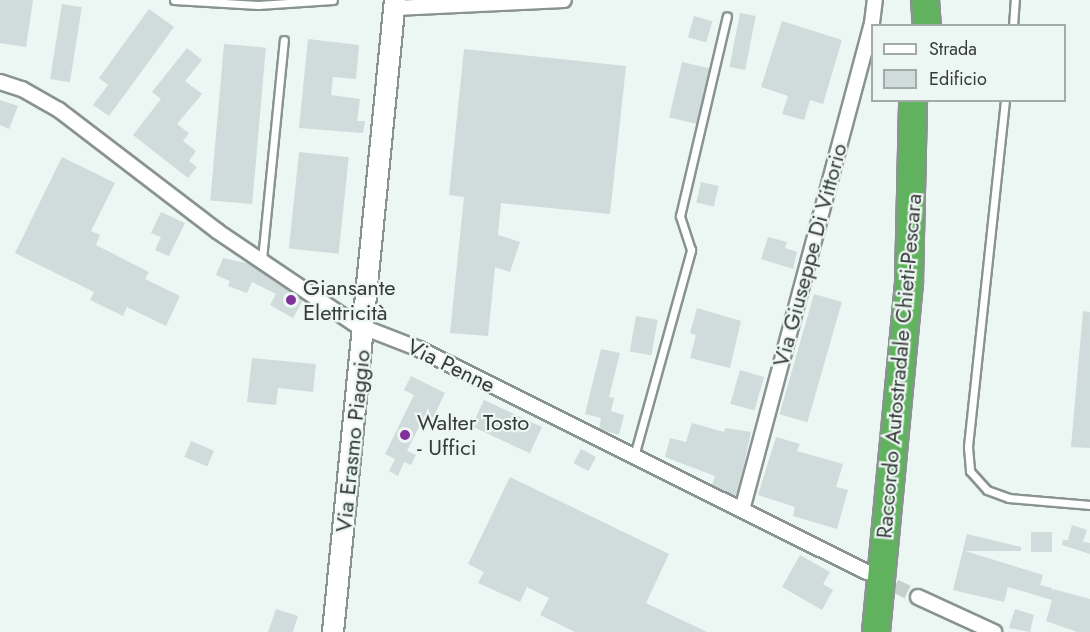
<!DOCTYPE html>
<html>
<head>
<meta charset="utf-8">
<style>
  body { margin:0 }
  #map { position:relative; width:1090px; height:632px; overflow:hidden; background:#ecf6f2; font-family:Jost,sans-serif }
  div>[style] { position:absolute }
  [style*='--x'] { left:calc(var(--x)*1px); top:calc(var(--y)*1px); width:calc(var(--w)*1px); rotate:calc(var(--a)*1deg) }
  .building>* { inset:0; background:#d0dbdc; transform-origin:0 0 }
  .street-tunnel>* { height:14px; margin-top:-7px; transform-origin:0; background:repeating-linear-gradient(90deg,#c8d0cd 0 14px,transparent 0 21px) }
  .roads { filter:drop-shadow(2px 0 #89938f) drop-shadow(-2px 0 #89938f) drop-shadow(0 2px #89938f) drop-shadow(0 -2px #89938f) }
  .lane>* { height:7px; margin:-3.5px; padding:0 3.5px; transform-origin:3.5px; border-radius:3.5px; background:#fff }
  .street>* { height:14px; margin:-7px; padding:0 7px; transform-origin:7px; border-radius:7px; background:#fff }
  .secondary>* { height:20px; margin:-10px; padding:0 10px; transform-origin:10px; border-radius:10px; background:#fff }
  .highway>* { height:26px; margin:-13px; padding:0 13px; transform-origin:13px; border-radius:13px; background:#61b25f }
  .dots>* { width:16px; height:16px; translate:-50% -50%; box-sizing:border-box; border:3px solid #ecf6f2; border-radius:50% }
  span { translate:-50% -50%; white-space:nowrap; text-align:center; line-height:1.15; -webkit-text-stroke:4.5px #ecf6f2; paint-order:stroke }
  .street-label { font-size:22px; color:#363a38 }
  .poi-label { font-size:22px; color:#363a38 }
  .left { translate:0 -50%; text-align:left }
  .legend { position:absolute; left:871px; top:24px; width:195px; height:78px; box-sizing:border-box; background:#ecf6f2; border:2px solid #a3aba8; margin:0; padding:8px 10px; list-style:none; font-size:18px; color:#363a38 }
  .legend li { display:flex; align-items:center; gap:12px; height:30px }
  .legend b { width:30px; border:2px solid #a3aba8 }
</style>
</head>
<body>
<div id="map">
  <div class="building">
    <i style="clip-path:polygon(0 0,33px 0,26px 47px,0 43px)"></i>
    <i style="left:62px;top:4px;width:20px;height:76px;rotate:9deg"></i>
    <i style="clip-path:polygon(149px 9px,174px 27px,109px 116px,93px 105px,108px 85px,99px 78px)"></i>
    <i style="left:740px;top:13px;width:16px;height:55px;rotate:11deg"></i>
    <i style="left:694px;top:16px;width:19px;height:22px;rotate:16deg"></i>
    <i style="clip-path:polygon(782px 21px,842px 40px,823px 104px,810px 100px,804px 120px,782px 114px,788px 96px,761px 87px)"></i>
    <i style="clip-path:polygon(308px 39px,359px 45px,356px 79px,333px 77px,331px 95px,360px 99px,357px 121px,365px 121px,363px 133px,299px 128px)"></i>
    <i style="left:224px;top:44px;width:42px;height:157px;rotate:5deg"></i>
    <i style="clip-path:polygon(187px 48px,202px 60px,185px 81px,202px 94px,177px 124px,189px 133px,183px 141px,196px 151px,189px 161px,197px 167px,188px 178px,133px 135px,161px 99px,152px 92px)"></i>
    <i style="clip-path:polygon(464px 49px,626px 66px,610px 214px,501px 203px,498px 235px,520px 242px,510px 272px,495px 267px,488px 336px,450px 333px,464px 197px,449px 195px)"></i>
    <i style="left:682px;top:62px;width:28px;height:57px;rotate:13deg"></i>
    <i style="clip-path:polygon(0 100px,18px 106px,9px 129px,0 125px)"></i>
    <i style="left:299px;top:152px;width:50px;height:97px;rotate:6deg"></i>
    <i style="clip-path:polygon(62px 157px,115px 183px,91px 231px,100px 235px,96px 245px,149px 272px,145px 279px,180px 296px,166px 326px,127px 307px,123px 316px,90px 300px,94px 292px,15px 253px)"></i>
    <i style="left:701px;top:182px;width:18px;height:21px;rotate:13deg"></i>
    <i style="clip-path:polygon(161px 212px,185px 223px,169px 256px,155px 250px,161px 237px,151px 233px)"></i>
    <i style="clip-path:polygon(768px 237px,787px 242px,785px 248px,797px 252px,793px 269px,761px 259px)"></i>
    <i style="clip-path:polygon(223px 258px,250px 264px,303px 300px,293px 318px,270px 305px,276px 294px,252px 282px,247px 293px,228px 286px,230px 281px,216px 275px)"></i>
    <i style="left:814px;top:294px;width:29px;height:125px;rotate:16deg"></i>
    <i style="clip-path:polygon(697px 308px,741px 321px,730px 368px,690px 358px,696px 335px,690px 333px)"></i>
    <i style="clip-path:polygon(1083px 311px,1090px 312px,1090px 448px,1071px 447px)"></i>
    <i style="left:636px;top:316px;width:22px;height:36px;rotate:10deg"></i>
    <i style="clip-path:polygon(601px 349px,620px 353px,609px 397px,614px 398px,611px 411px,624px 415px,619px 435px,599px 429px,601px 418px,585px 414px)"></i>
    <i style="clip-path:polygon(252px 358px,316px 364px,313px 392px,278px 388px,276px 405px,247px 402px)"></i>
    <i style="left:740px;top:370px;width:25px;height:35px;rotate:16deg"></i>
    <i style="clip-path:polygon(411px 376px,445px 393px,433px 418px,425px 415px,407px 451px,416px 455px,411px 465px,404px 462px,398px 476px,389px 471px,395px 459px,385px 454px,414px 395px,404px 390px)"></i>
    <i style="left:484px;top:400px;width:64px;height:29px;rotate:25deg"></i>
    <i style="clip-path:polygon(692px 423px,724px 432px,726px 428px,751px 432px,737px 496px,712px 485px,715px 476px,665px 457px,670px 438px,686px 442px)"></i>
    <i style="clip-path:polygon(776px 437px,800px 444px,797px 451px,843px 464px,836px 487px,848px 490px,837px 529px,793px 516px,795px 507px,758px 495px)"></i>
    <i style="left:191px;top:441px;width:25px;height:17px;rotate:23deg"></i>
    <i style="left:581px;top:449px;width:17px;height:16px;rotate:28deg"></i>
    <i style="clip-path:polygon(510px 477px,669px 554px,646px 603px,707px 632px,575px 632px,540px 615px,549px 598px,527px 587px,520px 602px,478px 583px,484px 572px,468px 564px)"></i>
    <i style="clip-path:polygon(1072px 525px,1087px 530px,1083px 542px,1090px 543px,1090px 554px,1062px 545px,1063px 540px,1068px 540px)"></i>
    <i style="left:1031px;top:532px;width:21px;height:20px"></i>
    <i style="clip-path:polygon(967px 534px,1021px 547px,1021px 551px,965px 551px,1043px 575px,1040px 585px,1052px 588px,1052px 593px,1053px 589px,1090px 599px,1090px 632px,1077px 632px,1046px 621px,1052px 600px,1008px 587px,1004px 602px,953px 590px)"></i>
    <i style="clip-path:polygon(800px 555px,830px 572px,823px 584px,833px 590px,822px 610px,782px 587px)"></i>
    <i style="clip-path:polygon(276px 609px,298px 616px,293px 632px,268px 632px)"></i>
    <i style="clip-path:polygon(1015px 609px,1034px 615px,1030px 632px,1009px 628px)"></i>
  </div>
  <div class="street-tunnel">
    <i style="--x:876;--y:577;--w:47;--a:25.5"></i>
  </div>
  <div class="roads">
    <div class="lane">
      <i style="--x:174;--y:0;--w:84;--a:3.4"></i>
      <i style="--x:258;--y:5;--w:75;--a:-3.8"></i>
      <i style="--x:1013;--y:26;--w:26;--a:-86"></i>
      <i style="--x:1005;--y:100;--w:349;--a:96.1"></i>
      <i style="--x:968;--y:447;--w:24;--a:85"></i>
      <i style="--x:970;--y:471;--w:25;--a:48"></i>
      <i style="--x:987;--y:490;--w:23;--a:20"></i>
      <i style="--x:1009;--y:498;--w:81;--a:4.9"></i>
      <i style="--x:262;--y:259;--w:220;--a:-84.3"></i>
      <i style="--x:634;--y:456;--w:214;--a:-74.5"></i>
      <i style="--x:691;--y:250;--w:36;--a:-108"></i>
      <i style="--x:680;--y:216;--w:205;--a:-76.8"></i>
    </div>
    <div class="street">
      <i style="--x:395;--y:8;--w:169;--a:-2.7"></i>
      <i style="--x:0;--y:82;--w:23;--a:18"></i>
      <i style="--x:22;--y:89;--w:43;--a:29.6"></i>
      <i style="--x:59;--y:110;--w:199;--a:37.4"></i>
      <i style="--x:217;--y:231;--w:166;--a:34"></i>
      <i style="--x:355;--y:324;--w:69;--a:21.3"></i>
      <i style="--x:419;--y:349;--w:500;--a:26.5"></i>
      <i style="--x:742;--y:510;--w:504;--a:-75.05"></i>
      <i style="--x:872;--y:23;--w:23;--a:-83"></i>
      <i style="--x:918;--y:597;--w:84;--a:24.7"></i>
    </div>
    <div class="secondary">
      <i style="--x:333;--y:632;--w:635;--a:-84.4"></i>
    </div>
    <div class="highway">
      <i style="--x:925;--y:0;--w:26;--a:86"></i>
      <i style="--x:876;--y:632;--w:353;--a:-84.6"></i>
      <i style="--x:909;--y:281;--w:181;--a:-88.7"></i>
    </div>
  </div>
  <div class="dots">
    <i style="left:291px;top:300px;background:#822f9e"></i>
    <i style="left:405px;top:435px;background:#822f9e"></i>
  </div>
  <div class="street-label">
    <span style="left:810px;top:255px;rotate:-75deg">Via Giuseppe Di Vittorio</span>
    <span style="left:451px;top:366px;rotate:26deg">Via Penne</span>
    <span style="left:899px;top:366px;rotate:-85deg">Raccordo Autostradale Chieti-Pescara</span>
    <span style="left:353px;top:441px;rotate:-84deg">Via Erasmo Piaggio</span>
  </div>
  <div class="poi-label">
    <span class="left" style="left:303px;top:300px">Giansante<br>Elettricità</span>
    <span class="left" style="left:417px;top:435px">Walter Tosto<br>- Uffici</span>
  </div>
  <ul class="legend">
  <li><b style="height:8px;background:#fff"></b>Strada</li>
  <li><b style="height:16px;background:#d0dbdc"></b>Edificio</li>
  </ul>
</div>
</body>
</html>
